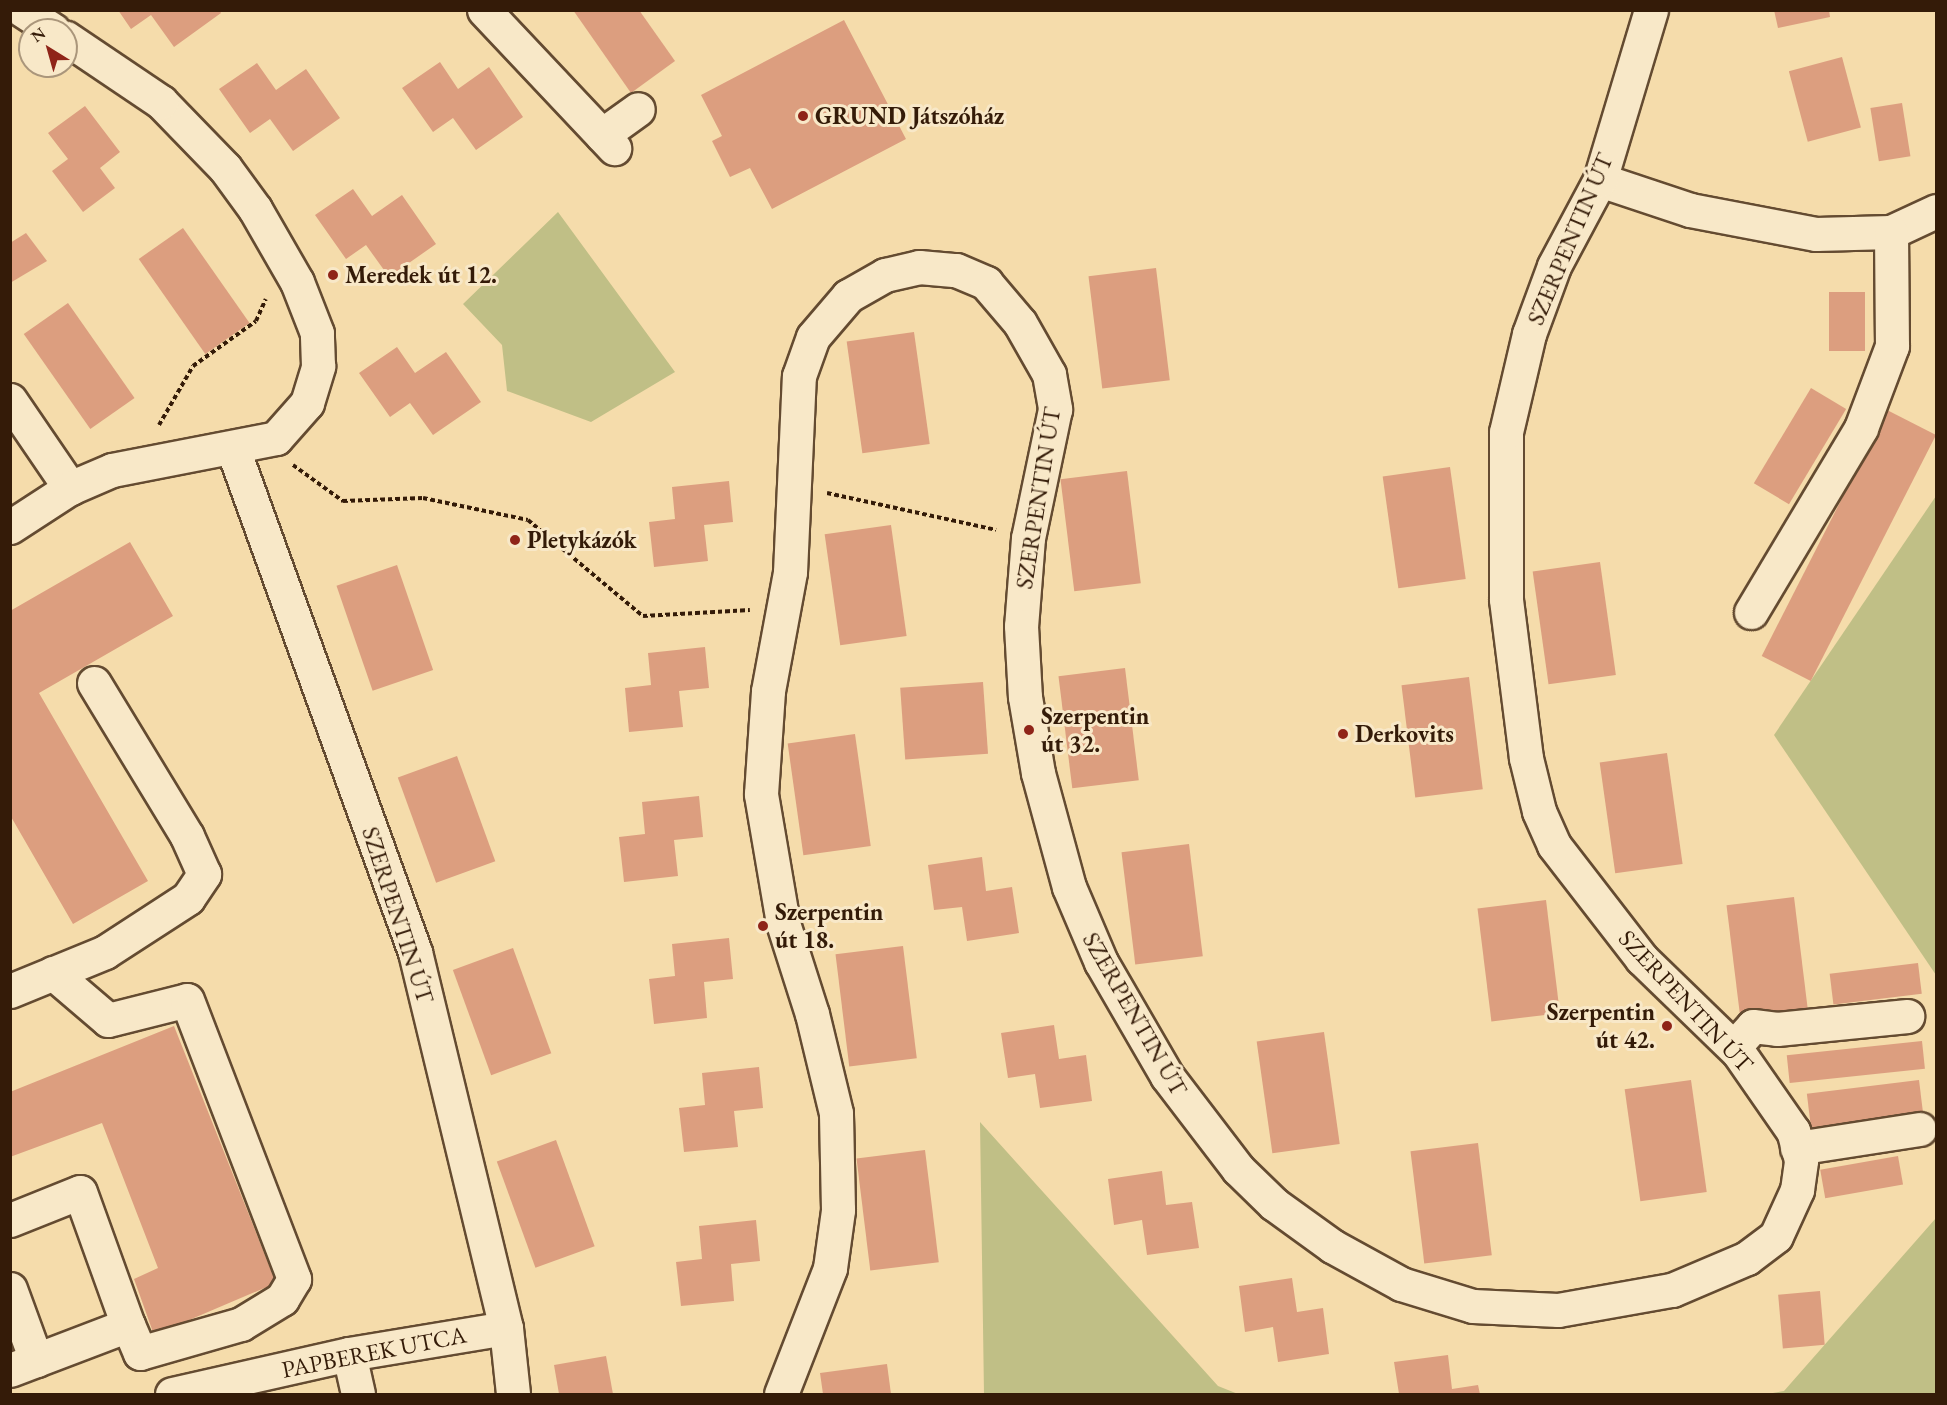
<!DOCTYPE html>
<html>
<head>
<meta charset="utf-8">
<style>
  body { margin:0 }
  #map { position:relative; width:1947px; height:1405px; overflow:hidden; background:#f5dcab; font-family:"EB Garamond",serif }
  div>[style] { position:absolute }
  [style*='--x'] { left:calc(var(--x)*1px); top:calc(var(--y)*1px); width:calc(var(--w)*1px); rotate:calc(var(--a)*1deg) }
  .green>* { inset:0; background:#c0bf86 }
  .building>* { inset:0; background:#dc9e7f; transform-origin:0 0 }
  .path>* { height:4px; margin-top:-2px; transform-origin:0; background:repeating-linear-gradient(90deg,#341b08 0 4.5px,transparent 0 7.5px) }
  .roads { filter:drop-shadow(2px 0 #644b31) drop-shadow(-2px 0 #644b31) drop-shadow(0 2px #644b31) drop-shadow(0 -2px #644b31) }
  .minor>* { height:33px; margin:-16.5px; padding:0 16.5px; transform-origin:16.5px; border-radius:16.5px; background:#f8e8c8 }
  .dots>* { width:16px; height:16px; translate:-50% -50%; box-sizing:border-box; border:3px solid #f8e8c8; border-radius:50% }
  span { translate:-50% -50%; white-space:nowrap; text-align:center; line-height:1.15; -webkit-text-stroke:6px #f8e8c8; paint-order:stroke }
  .poi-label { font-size:24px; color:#341b08; font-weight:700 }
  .left { translate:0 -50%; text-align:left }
  .right { translate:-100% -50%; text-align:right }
  .street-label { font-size:24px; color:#341b08 }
  .frame { position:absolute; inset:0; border:12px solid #341b08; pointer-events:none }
  .north { position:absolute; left:18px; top:18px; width:60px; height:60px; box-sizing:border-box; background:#f8e8c8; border:2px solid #aa967b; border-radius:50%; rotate:323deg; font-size:16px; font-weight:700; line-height:24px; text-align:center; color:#341b08 }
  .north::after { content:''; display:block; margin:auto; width:21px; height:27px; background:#8f2418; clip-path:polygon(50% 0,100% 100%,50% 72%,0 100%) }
</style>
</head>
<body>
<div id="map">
  <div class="green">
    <i style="clip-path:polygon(558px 212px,675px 372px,591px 422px,507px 391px,502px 345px,463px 304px)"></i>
    <i style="clip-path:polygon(1936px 496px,1936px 975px,1774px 735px)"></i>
    <i style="clip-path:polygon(980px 1122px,1218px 1386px,1238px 1394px,984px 1394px)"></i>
    <i style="clip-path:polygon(1936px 1210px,1936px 1394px,1767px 1394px,1784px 1391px,1936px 1218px)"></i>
  </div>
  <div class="building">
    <i style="clip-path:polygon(118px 10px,219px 10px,221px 13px,174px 47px,151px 15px,131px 29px)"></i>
    <i style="clip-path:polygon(573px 10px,639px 10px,675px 61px,631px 93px)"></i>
    <i style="clip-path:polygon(1774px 10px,1829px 10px,1830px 17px,1778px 28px)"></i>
    <i style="clip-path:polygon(844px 20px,906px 139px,772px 209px,750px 168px,730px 177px,712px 141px,722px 136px,701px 95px)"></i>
    <i style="left:1842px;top:57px;width:73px;height:55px;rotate:75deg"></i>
    <i style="clip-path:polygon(440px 62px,458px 89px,489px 67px,523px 117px,476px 150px,453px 118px,433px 132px,402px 88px)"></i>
    <i style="clip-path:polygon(257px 63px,276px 90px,306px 69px,340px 118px,293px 151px,270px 119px,250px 133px,219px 89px)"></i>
    <i style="left:1902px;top:103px;width:54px;height:32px;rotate:81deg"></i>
    <i style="clip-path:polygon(85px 106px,120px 152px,100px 168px,115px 188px,83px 212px,52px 171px,68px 159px,48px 133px)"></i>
    <i style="clip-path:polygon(353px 189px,372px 216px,402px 195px,436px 244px,389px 277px,366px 245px,346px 259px,315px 215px)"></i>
    <i style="left:183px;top:228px;width:116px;height:54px;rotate:55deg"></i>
    <i style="clip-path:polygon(26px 233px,47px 261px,10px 283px,10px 243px)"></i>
    <i style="left:1156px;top:268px;width:113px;height:68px;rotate:83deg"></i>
    <i style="left:1829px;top:292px;width:36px;height:59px"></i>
    <i style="left:68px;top:303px;width:116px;height:54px;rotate:55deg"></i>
    <i style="left:914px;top:332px;width:113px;height:68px;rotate:82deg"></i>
    <i style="clip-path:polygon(397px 347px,415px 373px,446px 352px,481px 402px,433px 435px,410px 403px,390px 417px,359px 373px)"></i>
    <i style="left:1811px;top:388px;width:41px;height:111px;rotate:31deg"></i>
    <i style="left:1887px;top:410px;width:55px;height:276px;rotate:27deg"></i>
    <i style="left:1450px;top:467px;width:113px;height:68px;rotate:82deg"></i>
    <i style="left:1127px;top:471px;width:113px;height:67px;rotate:83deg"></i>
    <i style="clip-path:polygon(729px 481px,733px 522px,704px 525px,708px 561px,654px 567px,649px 522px,675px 519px,672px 487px)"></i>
    <i style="left:891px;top:525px;width:112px;height:67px;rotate:82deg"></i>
    <i style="clip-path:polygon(130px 542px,173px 616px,39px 693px,148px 881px,73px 924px,10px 815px,10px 611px)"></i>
    <i style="left:1600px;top:562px;width:114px;height:68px;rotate:82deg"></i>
    <i style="left:397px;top:565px;width:111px;height:64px;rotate:71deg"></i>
    <i style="clip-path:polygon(705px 647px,709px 688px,679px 691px,683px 727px,629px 732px,625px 688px,651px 685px,648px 653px)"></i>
    <i style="left:1125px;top:668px;width:113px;height:67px;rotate:83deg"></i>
    <i style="left:1469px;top:677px;width:113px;height:68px;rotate:83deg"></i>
    <i style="left:983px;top:682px;width:72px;height:83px;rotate:86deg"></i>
    <i style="left:855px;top:734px;width:113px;height:68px;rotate:82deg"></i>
    <i style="left:1667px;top:753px;width:112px;height:68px;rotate:82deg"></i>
    <i style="left:457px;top:756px;width:112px;height:63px;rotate:70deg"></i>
    <i style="clip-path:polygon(699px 796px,703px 837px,674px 840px,678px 876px,624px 882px,619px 837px,645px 834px,642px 802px)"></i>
    <i style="left:1189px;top:844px;width:113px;height:68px;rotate:83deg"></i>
    <i style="clip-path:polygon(982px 857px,986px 891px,1012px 887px,1019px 933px,967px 941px,962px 907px,934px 910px,928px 865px)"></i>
    <i style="left:1794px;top:897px;width:113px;height:68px;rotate:83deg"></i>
    <i style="left:1546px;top:900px;width:114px;height:69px;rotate:83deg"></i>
    <i style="clip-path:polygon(729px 938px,733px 979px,704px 982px,707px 1018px,654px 1024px,649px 979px,675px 976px,672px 944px)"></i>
    <i style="left:903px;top:946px;width:113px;height:68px;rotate:83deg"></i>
    <i style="left:513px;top:948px;width:112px;height:64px;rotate:70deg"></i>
    <i style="left:1918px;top:963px;width:31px;height:89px;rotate:83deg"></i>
    <i style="clip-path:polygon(1054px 1025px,1059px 1059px,1086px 1055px,1092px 1101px,1040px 1108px,1035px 1074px,1008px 1078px,1001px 1033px)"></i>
    <i style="clip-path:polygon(174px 1026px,276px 1283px,154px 1335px,134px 1279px,158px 1268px,102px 1123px,10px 1157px,10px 1092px)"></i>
    <i style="left:1324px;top:1032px;width:113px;height:68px;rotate:82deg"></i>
    <i style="left:1922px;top:1041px;width:28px;height:136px;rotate:84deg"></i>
    <i style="clip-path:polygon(759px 1067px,763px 1108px,734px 1111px,738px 1147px,684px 1152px,679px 1108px,705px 1105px,702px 1073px)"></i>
    <i style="left:1691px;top:1080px;width:113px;height:67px;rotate:82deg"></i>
    <i style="left:1919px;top:1080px;width:34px;height:113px;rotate:83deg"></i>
    <i style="left:556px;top:1140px;width:113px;height:63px;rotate:70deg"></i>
    <i style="left:1478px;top:1143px;width:113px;height:68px;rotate:83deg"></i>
    <i style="left:925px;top:1150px;width:113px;height:69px;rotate:83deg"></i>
    <i style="left:1898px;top:1156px;width:29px;height:79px;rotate:80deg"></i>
    <i style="clip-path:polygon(1162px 1171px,1166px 1205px,1192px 1202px,1199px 1248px,1147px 1255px,1142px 1220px,1114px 1225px,1108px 1179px)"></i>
    <i style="clip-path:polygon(756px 1220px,760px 1261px,731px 1264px,734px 1301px,681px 1306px,676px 1262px,702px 1259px,699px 1226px)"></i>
    <i style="clip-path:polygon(1292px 1278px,1297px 1312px,1323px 1308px,1329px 1354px,1278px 1362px,1273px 1327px,1245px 1332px,1239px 1286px)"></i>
    <i style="left:1820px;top:1291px;width:54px;height:42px;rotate:85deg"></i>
    <i style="clip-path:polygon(1448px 1355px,1452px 1389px,1478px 1385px,1480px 1394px,1399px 1394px,1394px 1362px)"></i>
    <i style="clip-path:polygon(606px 1356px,613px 1394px,559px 1394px,554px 1365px)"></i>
    <i style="clip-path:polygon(887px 1364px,891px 1394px,823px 1394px,820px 1373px)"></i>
  </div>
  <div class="path">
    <i style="--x:159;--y:425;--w:68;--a:-60"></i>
    <i style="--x:193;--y:366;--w:77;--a:-35.5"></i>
    <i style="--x:256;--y:321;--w:24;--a:-66"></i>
    <i style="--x:293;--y:465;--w:62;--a:35.8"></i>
    <i style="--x:343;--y:501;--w:80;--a:-2.1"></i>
    <i style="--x:423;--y:498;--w:107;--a:11.8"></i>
    <i style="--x:528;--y:520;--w:150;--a:39.9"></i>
    <i style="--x:643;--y:616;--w:107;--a:-3.2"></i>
    <i style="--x:827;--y:493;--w:173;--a:12.3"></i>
  </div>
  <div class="roads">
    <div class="minor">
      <i style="--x:22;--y:10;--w:37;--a:33"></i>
      <i style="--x:484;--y:10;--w:190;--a:46.7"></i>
      <i style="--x:602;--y:135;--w:44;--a:-35.8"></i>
      <i style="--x:1600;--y:180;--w:95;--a:18.4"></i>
      <i style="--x:1690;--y:210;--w:128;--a:10.8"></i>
      <i style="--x:1816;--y:234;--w:75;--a:-1.5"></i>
      <i style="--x:1891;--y:232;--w:50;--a:-25"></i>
      <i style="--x:10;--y:400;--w:107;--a:55.7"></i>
      <i style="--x:233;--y:449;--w:535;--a:70.11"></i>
      <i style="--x:415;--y:952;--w:387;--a:76.4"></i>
      <i style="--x:506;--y:1328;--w:66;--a:83.9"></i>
      <i style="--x:10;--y:527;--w:72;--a:-33"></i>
      <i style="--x:70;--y:488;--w:46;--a:-23.2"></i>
      <i style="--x:112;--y:470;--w:167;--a:-11"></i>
      <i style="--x:276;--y:438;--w:47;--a:-48.5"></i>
      <i style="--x:307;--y:403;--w:39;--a:-73"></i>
      <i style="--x:318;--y:366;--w:33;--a:-92"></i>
      <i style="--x:317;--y:333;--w:55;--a:-111.4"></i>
      <i style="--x:297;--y:282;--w:84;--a:-119.9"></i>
      <i style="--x:255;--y:209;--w:51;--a:-126.2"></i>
      <i style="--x:225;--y:168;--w:92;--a:-134.1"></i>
      <i style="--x:161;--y:102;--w:115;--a:-146"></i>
      <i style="--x:1751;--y:612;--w:214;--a:-59.1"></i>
      <i style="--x:1861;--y:428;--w:88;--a:-69.3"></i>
      <i style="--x:1892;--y:346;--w:114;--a:-90.5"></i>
      <i style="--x:53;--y:973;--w:72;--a:40.5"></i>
      <i style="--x:108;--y:1020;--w:81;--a:-14.2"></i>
      <i style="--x:187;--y:1000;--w:299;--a:69"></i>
      <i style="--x:294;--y:1279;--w:23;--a:121"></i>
      <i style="--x:282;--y:1299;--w:48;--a:148.6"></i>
      <i style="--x:241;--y:1324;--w:105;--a:164"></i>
      <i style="--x:140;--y:1353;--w:30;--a:-113"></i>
      <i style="--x:10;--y:991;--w:103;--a:-22.3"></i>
      <i style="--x:105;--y:952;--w:99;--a:-33"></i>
      <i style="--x:188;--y:898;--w:29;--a:-56"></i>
      <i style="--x:204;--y:874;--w:42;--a:-114.1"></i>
      <i style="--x:187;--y:836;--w:179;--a:-121.3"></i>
      <i style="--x:1734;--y:1047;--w:28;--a:-48"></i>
      <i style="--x:1753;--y:1026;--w:24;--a:7"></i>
      <i style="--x:1777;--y:1029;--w:131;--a:-5.7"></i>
      <i style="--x:1797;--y:1148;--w:124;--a:-8.8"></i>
      <i style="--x:10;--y:1220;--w:75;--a:-21.8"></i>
      <i style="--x:80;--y:1192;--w:141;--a:70.2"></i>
      <i style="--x:128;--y:1325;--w:126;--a:159.1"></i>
      <i style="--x:10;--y:1289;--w:76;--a:69.9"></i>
      <i style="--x:349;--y:1354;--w:41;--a:77.3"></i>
      <i style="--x:172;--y:1394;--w:181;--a:-12.7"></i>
      <i style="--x:349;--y:1354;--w:159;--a:-9.4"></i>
      <i style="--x:781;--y:1394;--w:135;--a:-68.7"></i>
      <i style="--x:830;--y:1268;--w:59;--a:-82.1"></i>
      <i style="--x:838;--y:1210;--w:97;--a:-91.2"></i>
      <i style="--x:836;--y:1113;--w:102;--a:-103.6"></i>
      <i style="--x:812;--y:1014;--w:96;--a:-107.7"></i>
      <i style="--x:783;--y:923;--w:131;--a:-99.7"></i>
      <i style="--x:761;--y:794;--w:103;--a:-86.1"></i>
      <i style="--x:768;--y:691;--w:121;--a:-79.5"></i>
      <i style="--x:790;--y:572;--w:196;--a:-87.4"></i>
      <i style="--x:799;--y:376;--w:41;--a:-70.3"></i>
      <i style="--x:813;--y:337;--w:54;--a:-49.5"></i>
      <i style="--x:848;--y:296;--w:43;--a:-29.6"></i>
      <i style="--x:885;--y:275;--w:35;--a:-13"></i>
      <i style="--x:919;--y:267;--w:37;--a:5"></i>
      <i style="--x:956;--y:270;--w:33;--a:23"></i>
      <i style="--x:986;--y:283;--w:52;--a:49.6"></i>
      <i style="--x:1020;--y:323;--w:59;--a:60.4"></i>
      <i style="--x:1049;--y:374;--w:36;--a:80"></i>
      <i style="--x:1055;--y:409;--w:132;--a:101.8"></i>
      <i style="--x:1028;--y:538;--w:88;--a:94.5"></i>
      <i style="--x:1021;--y:626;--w:71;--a:86.8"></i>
      <i style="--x:1025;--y:697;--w:77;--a:80.3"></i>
      <i style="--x:1038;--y:773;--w:118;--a:74.8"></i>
      <i style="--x:1069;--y:887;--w:82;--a:66.9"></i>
      <i style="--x:1101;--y:962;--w:132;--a:59.9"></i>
      <i style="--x:1167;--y:1076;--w:117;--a:52.6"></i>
      <i style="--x:1238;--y:1169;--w:50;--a:44.2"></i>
      <i style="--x:1274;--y:1204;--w:72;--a:35.9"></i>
      <i style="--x:1332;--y:1246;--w:79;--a:28.8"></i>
      <i style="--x:1401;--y:1284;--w:75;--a:17"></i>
      <i style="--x:1473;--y:1306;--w:85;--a:2.7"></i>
      <i style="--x:1558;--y:1310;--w:116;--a:-10"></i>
      <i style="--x:1672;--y:1290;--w:82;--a:-23.1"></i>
      <i style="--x:1747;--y:1258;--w:36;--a:-37"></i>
      <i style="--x:1776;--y:1236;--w:51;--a:-65.5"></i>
      <i style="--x:1797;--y:1190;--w:30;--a:-82"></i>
      <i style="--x:1801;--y:1160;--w:30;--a:-105"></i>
      <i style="--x:1793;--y:1131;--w:96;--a:-124.8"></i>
      <i style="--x:1738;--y:1052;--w:134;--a:-135.9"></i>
      <i style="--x:1642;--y:959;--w:144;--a:-127.7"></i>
      <i style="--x:1554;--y:845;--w:37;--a:-114"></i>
      <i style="--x:1539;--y:811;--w:55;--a:-103.8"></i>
      <i style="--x:1526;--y:758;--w:160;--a:-97.2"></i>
      <i style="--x:1506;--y:599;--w:167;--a:-90"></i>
      <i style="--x:1506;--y:432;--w:101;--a:-76.8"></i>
      <i style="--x:1529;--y:334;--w:72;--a:-69.8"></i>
      <i style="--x:1554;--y:266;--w:98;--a:-61.9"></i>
      <i style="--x:1600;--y:180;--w:177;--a:-73.3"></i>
    </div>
  </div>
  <div class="dots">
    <i style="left:803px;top:116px;background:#8f2418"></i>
    <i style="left:333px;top:275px;background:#8f2418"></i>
    <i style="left:515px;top:540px;background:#8f2418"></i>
    <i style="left:1029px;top:730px;background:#8f2418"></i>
    <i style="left:1343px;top:734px;background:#8f2418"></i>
    <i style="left:763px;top:926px;background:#8f2418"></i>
    <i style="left:1667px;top:1026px;background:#8f2418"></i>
  </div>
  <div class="poi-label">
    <span class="left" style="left:815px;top:116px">GRUND Játszóház</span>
    <span class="left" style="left:345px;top:275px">Meredek út 12.</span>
    <span class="left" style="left:527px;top:540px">Pletykázók</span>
    <span class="left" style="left:1041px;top:730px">Szerpentin<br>út 32.</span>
    <span class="left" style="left:1355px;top:734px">Derkovits</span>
    <span class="left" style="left:775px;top:926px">Szerpentin<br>út 18.</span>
    <span class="right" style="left:1655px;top:1026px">Szerpentin<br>út 42.</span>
  </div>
  <div class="street-label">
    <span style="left:1570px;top:239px;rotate:-67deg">SZERPENTIN ÚT</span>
    <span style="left:1038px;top:498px;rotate:-81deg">SZERPENTIN ÚT</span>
    <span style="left:398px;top:915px;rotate:72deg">SZERPENTIN ÚT</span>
    <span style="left:1686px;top:1001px;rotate:47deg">SZERPENTIN ÚT</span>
    <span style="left:1135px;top:1014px;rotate:60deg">SZERPENTIN ÚT</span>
    <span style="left:374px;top:1352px;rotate:-11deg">PAPBEREK UTCA</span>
  </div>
  <div class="frame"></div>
  <div class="north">N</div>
</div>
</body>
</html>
